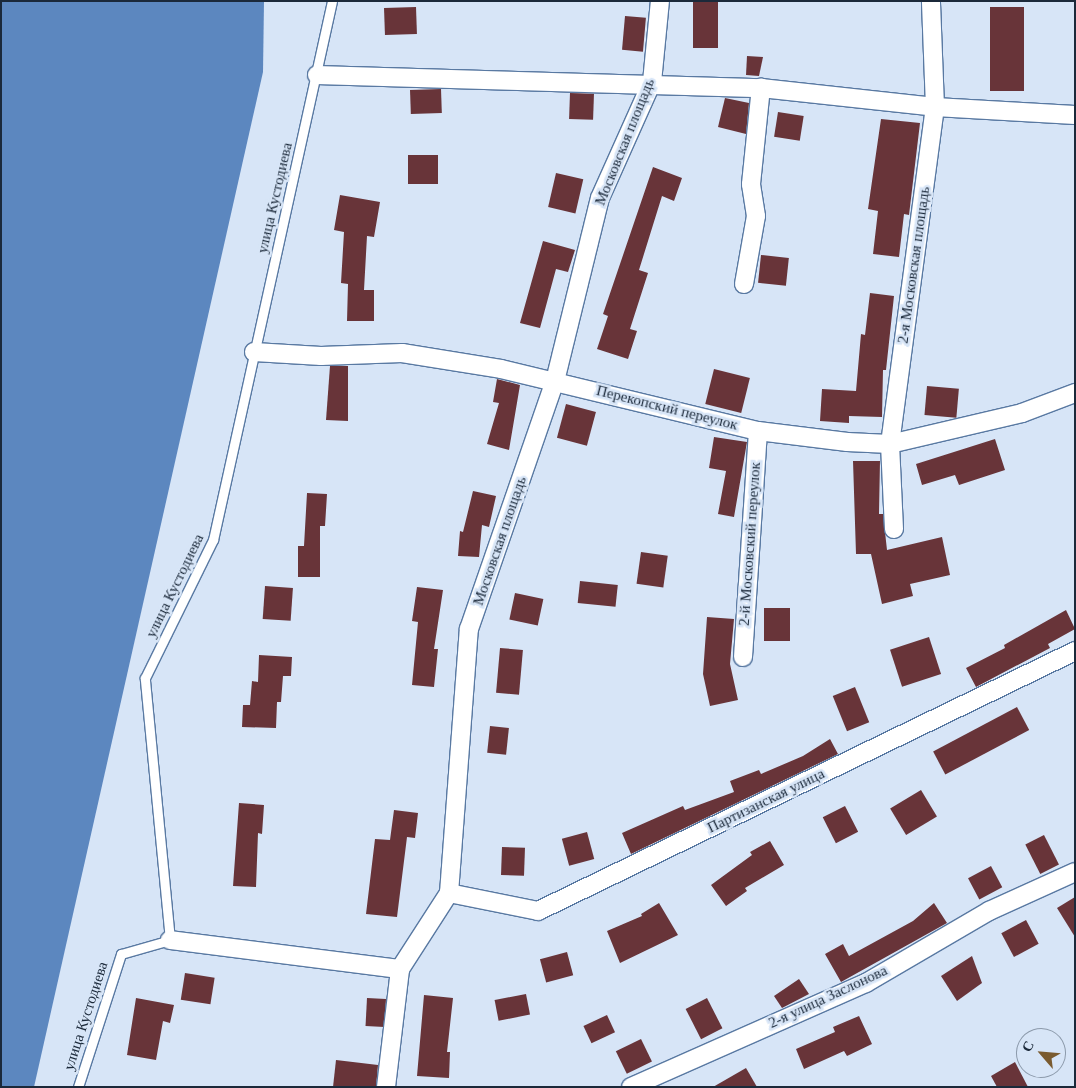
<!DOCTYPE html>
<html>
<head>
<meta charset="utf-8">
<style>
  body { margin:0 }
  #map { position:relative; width:1076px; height:1088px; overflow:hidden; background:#d7e5f7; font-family:"Times New Roman",serif }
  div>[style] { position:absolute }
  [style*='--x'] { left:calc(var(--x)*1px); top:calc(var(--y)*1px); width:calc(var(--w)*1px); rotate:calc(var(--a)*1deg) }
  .water>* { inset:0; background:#5c87bf }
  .building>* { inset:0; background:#683439; transform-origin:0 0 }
  .roads { filter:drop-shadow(1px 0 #5979a2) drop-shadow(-1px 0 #5979a2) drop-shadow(0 1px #5979a2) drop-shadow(0 -1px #5979a2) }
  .lane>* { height:9px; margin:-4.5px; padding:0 4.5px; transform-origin:4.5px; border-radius:4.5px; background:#fff }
  .street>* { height:18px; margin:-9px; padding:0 9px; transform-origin:9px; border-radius:9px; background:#fff }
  span { translate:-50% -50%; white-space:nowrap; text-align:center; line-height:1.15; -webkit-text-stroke:5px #d7e5f7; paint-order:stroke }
  .street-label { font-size:15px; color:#1b293a }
  .frame { position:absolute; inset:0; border:2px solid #1b293a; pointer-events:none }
  .north { position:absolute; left:1016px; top:1028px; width:50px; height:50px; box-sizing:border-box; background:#d7e5f7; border:1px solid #8c9aab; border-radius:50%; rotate:297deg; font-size:14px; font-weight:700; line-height:20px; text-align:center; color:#1b293a }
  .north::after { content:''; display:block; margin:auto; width:18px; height:22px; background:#7a5b30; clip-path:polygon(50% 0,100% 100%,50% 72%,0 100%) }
</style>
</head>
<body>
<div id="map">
  <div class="water">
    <i style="clip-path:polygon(1px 1px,264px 1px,263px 72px,34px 1087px,1px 1087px)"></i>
  </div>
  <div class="building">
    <i style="left:693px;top:1px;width:25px;height:47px"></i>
    <i style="left:416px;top:7px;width:27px;height:32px;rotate:88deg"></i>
    <i style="left:990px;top:7px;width:34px;height:84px"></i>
    <i style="left:625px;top:16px;width:21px;height:34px;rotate:5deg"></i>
    <i style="clip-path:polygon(747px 56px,763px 57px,759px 76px,746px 75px)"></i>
    <i style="left:441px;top:89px;width:24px;height:31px;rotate:88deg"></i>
    <i style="left:570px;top:93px;width:24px;height:26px;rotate:2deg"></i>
    <i style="clip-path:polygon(725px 98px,749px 103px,746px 134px,718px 127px)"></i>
    <i style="left:778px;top:112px;width:26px;height:25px;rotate:9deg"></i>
    <i style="clip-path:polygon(881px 119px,920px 123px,909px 215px,904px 214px,899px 257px,873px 254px,878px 211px,868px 209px)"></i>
    <i style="left:408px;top:155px;width:30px;height:29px"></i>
    <i style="clip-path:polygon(653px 167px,682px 178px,674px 201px,662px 196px,639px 270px,648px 273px,630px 329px,637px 331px,628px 359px,597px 349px,608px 316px,603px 314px)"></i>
    <i style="left:556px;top:173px;width:28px;height:35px;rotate:13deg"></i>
    <i style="clip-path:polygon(340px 195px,380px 202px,374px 237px,367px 236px,364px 290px,374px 290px,374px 321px,347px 321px,348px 284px,341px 283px,344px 232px,334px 230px)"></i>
    <i style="clip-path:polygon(543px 241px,575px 250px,568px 272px,556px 269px,540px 328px,520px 323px)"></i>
    <i style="left:761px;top:255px;width:28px;height:28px;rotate:6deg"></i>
    <i style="clip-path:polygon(870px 293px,894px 296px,886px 370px,883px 370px,882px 417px,849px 416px,849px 423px,820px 421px,822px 389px,856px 391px,861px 334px,865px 335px)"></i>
    <i style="clip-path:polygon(330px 366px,348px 366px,348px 421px,326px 420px)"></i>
    <i style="left:714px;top:369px;width:37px;height:36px;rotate:14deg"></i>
    <i style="clip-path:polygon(497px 379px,520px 385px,509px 450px,487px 444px,499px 403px,493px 402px)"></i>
    <i style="left:927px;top:386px;width:32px;height:29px;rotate:5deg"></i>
    <i style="left:566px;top:404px;width:31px;height:35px;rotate:15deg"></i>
    <i style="clip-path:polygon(714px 437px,747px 442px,734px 517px,718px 514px,726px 471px,709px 468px)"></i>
    <i style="clip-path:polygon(995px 439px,1005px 470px,959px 485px,955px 475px,922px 485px,916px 464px)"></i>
    <i style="clip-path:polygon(853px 461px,880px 461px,879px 514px,883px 514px,887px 550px,942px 537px,950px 575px,910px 584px,913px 596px,882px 604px,871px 554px,856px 554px)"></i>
    <i style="clip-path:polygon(473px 491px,496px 496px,489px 527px,482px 525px,479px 557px,458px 556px,460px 531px,463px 532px)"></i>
    <i style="clip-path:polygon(307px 493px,327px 494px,325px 526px,320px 526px,320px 577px,298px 577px,298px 546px,304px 546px)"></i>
    <i style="left:641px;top:552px;width:27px;height:32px;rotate:8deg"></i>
    <i style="left:580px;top:581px;width:38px;height:22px;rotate:6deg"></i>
    <i style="left:265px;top:586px;width:28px;height:33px;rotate:4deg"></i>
    <i style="clip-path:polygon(417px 587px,443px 590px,434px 649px,438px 649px,434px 687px,412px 685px,418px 622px,412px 621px)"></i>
    <i style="left:515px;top:593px;width:29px;height:27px;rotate:12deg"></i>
    <i style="left:764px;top:608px;width:26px;height:33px"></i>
    <i style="clip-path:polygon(1066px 610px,1075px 629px,1048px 644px,1050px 648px,976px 687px,966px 668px,1005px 648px,1004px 645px)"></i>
    <i style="clip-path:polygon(707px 617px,734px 619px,730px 664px,738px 700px,710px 706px,703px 674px)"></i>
    <i style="left:929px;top:637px;width:39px;height:41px;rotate:72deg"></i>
    <i style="left:500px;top:648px;width:23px;height:45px;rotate:5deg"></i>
    <i style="clip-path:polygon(259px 655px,292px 657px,291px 676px,283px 676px,281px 702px,277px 702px,276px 728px,242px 727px,243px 705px,250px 705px,252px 681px,258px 682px)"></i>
    <i style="left:855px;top:687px;width:38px;height:24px;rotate:68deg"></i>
    <i style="left:1017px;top:707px;width:26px;height:95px;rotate:62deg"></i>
    <i style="left:490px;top:726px;width:19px;height:27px;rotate:6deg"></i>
    <i style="clip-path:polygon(830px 739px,838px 754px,631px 854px,622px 833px,683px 806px,685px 810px,734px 792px,730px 781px,759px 770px,761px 774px,803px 756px)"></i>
    <i style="left:921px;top:790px;width:31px;height:36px;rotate:59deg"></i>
    <i style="clip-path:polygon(239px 803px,264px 805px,262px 834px,258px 833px,256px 887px,233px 886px)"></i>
    <i style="left:845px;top:806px;width:29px;height:25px;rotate:63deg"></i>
    <i style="clip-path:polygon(394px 810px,418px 813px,415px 838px,407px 837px,397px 917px,366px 914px,375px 839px,390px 840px)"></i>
    <i style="left:587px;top:832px;width:28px;height:26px;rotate:75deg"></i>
    <i style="left:1044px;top:835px;width:33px;height:21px;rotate:63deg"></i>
    <i style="clip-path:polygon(770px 841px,784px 865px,745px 888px,747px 891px,726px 906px,711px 885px,752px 855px,750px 852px)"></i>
    <i style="left:502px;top:847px;width:23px;height:28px;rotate:2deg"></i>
    <i style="left:991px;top:866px;width:24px;height:26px;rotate:62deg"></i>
    <i style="clip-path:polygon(1075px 897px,1075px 937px,1057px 908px)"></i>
    <i style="clip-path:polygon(659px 903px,678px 935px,620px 963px,607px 931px,642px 916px,641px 914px)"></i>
    <i style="clip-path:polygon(934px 903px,947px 923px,841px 982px,825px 954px,843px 944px,849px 956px,913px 921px)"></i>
    <i style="left:1026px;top:920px;width:27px;height:28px;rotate:62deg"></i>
    <i style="left:567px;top:952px;width:24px;height:28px;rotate:75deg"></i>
    <i style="clip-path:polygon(972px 956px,982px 983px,957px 1001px,941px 976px)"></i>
    <i style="left:185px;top:973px;width:30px;height:27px;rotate:9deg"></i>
    <i style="clip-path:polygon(799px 979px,809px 994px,782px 1008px,774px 996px)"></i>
    <i style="left:526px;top:994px;width:21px;height:32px;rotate:79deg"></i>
    <i style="clip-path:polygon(424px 995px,453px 998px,447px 1052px,450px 1052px,449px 1078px,417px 1076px)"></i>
    <i style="clip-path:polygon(136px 998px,174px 1005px,170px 1023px,163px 1021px,156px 1060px,127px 1055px)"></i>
    <i style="left:367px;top:998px;width:19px;height:28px;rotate:3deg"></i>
    <i style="left:707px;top:998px;width:34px;height:24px;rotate:63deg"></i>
    <i style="left:607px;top:1015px;width:19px;height:26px;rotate:65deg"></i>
    <i style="clip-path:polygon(859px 1016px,872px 1044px,847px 1056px,844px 1051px,804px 1069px,796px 1049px,835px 1032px,833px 1027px)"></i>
    <i style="left:641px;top:1039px;width:25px;height:28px;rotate:64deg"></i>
    <i style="clip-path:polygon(336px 1060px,378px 1065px,376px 1087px,333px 1087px)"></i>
    <i style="clip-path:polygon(1015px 1062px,1028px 1087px,997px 1087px,991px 1076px)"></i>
    <i style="clip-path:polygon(746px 1068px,757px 1087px,713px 1087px)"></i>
  </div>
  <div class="roads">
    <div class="lane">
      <i style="--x:78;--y:1087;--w:140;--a:-72.1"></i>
      <i style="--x:121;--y:954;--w:51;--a:-15.9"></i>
      <i style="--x:170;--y:940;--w:263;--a:-95.5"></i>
      <i style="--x:145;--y:678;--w:154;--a:-63.8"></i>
      <i style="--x:213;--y:540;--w:552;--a:-77.55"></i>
    </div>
    <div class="street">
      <i style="--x:317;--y:75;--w:444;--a:1.7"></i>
      <i style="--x:761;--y:88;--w:175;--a:6.2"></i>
      <i style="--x:935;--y:107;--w:140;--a:3.3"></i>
      <i style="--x:744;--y:284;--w:69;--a:-80"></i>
      <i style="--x:756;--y:216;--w:32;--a:-99"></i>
      <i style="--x:751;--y:184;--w:97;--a:-84.1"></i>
      <i style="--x:254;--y:352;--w:67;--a:3.4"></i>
      <i style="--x:321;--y:356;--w:81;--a:-2.1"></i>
      <i style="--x:402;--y:353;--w:100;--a:9.2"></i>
      <i style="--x:501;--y:369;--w:264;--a:13.6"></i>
      <i style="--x:758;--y:431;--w:90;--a:7"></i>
      <i style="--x:847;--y:442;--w:43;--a:2.7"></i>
      <i style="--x:890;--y:444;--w:136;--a:-13.2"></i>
      <i style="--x:1022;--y:413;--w:57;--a:-20.7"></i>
      <i style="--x:894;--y:529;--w:85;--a:-92.7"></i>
      <i style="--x:890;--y:444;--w:340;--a:-82.4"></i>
      <i style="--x:935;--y:107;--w:106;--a:-92.2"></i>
      <i style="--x:743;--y:657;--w:226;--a:-86.2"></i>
      <i style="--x:449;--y:893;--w:91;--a:11.4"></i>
      <i style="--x:538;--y:911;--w:597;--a:-25.83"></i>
      <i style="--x:170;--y:940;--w:232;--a:7.2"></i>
      <i style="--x:386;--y:1087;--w:119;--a:-83.2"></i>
      <i style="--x:400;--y:969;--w:90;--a:-57.2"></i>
      <i style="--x:449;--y:893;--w:265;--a:-85.7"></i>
      <i style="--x:469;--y:629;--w:262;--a:-70.9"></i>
      <i style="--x:555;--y:381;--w:188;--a:-76.2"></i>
      <i style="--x:600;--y:198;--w:127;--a:-65.9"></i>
      <i style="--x:652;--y:82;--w:81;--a:-84.4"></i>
      <i style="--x:631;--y:1087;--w:257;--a:-23.9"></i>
      <i style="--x:866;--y:983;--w:143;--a:-30.3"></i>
      <i style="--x:989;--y:911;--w:94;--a:-24.4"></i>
    </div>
  </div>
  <div class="street-label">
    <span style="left:625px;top:142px;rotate:-68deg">Московская площадь</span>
    <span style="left:275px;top:198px;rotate:-77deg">улица Кустодиева</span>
    <span style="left:914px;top:265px;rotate:-82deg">2-я Московская площадь</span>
    <span style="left:667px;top:408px;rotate:14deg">Перекопский переулок</span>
    <span style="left:500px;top:541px;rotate:-71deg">Московская площадь</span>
    <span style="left:750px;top:544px;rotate:-86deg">2-й Московский переулок</span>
    <span style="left:175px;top:586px;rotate:-64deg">улица Кустодиева</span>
    <span style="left:766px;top:801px;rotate:-26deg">Партизанская улица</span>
    <span style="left:828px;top:997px;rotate:-25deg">2-я улица Заслонова</span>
    <span style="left:86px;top:1016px;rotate:-72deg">улица Кустодиева</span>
  </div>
  <div class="frame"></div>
  <div class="north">С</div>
</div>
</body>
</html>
